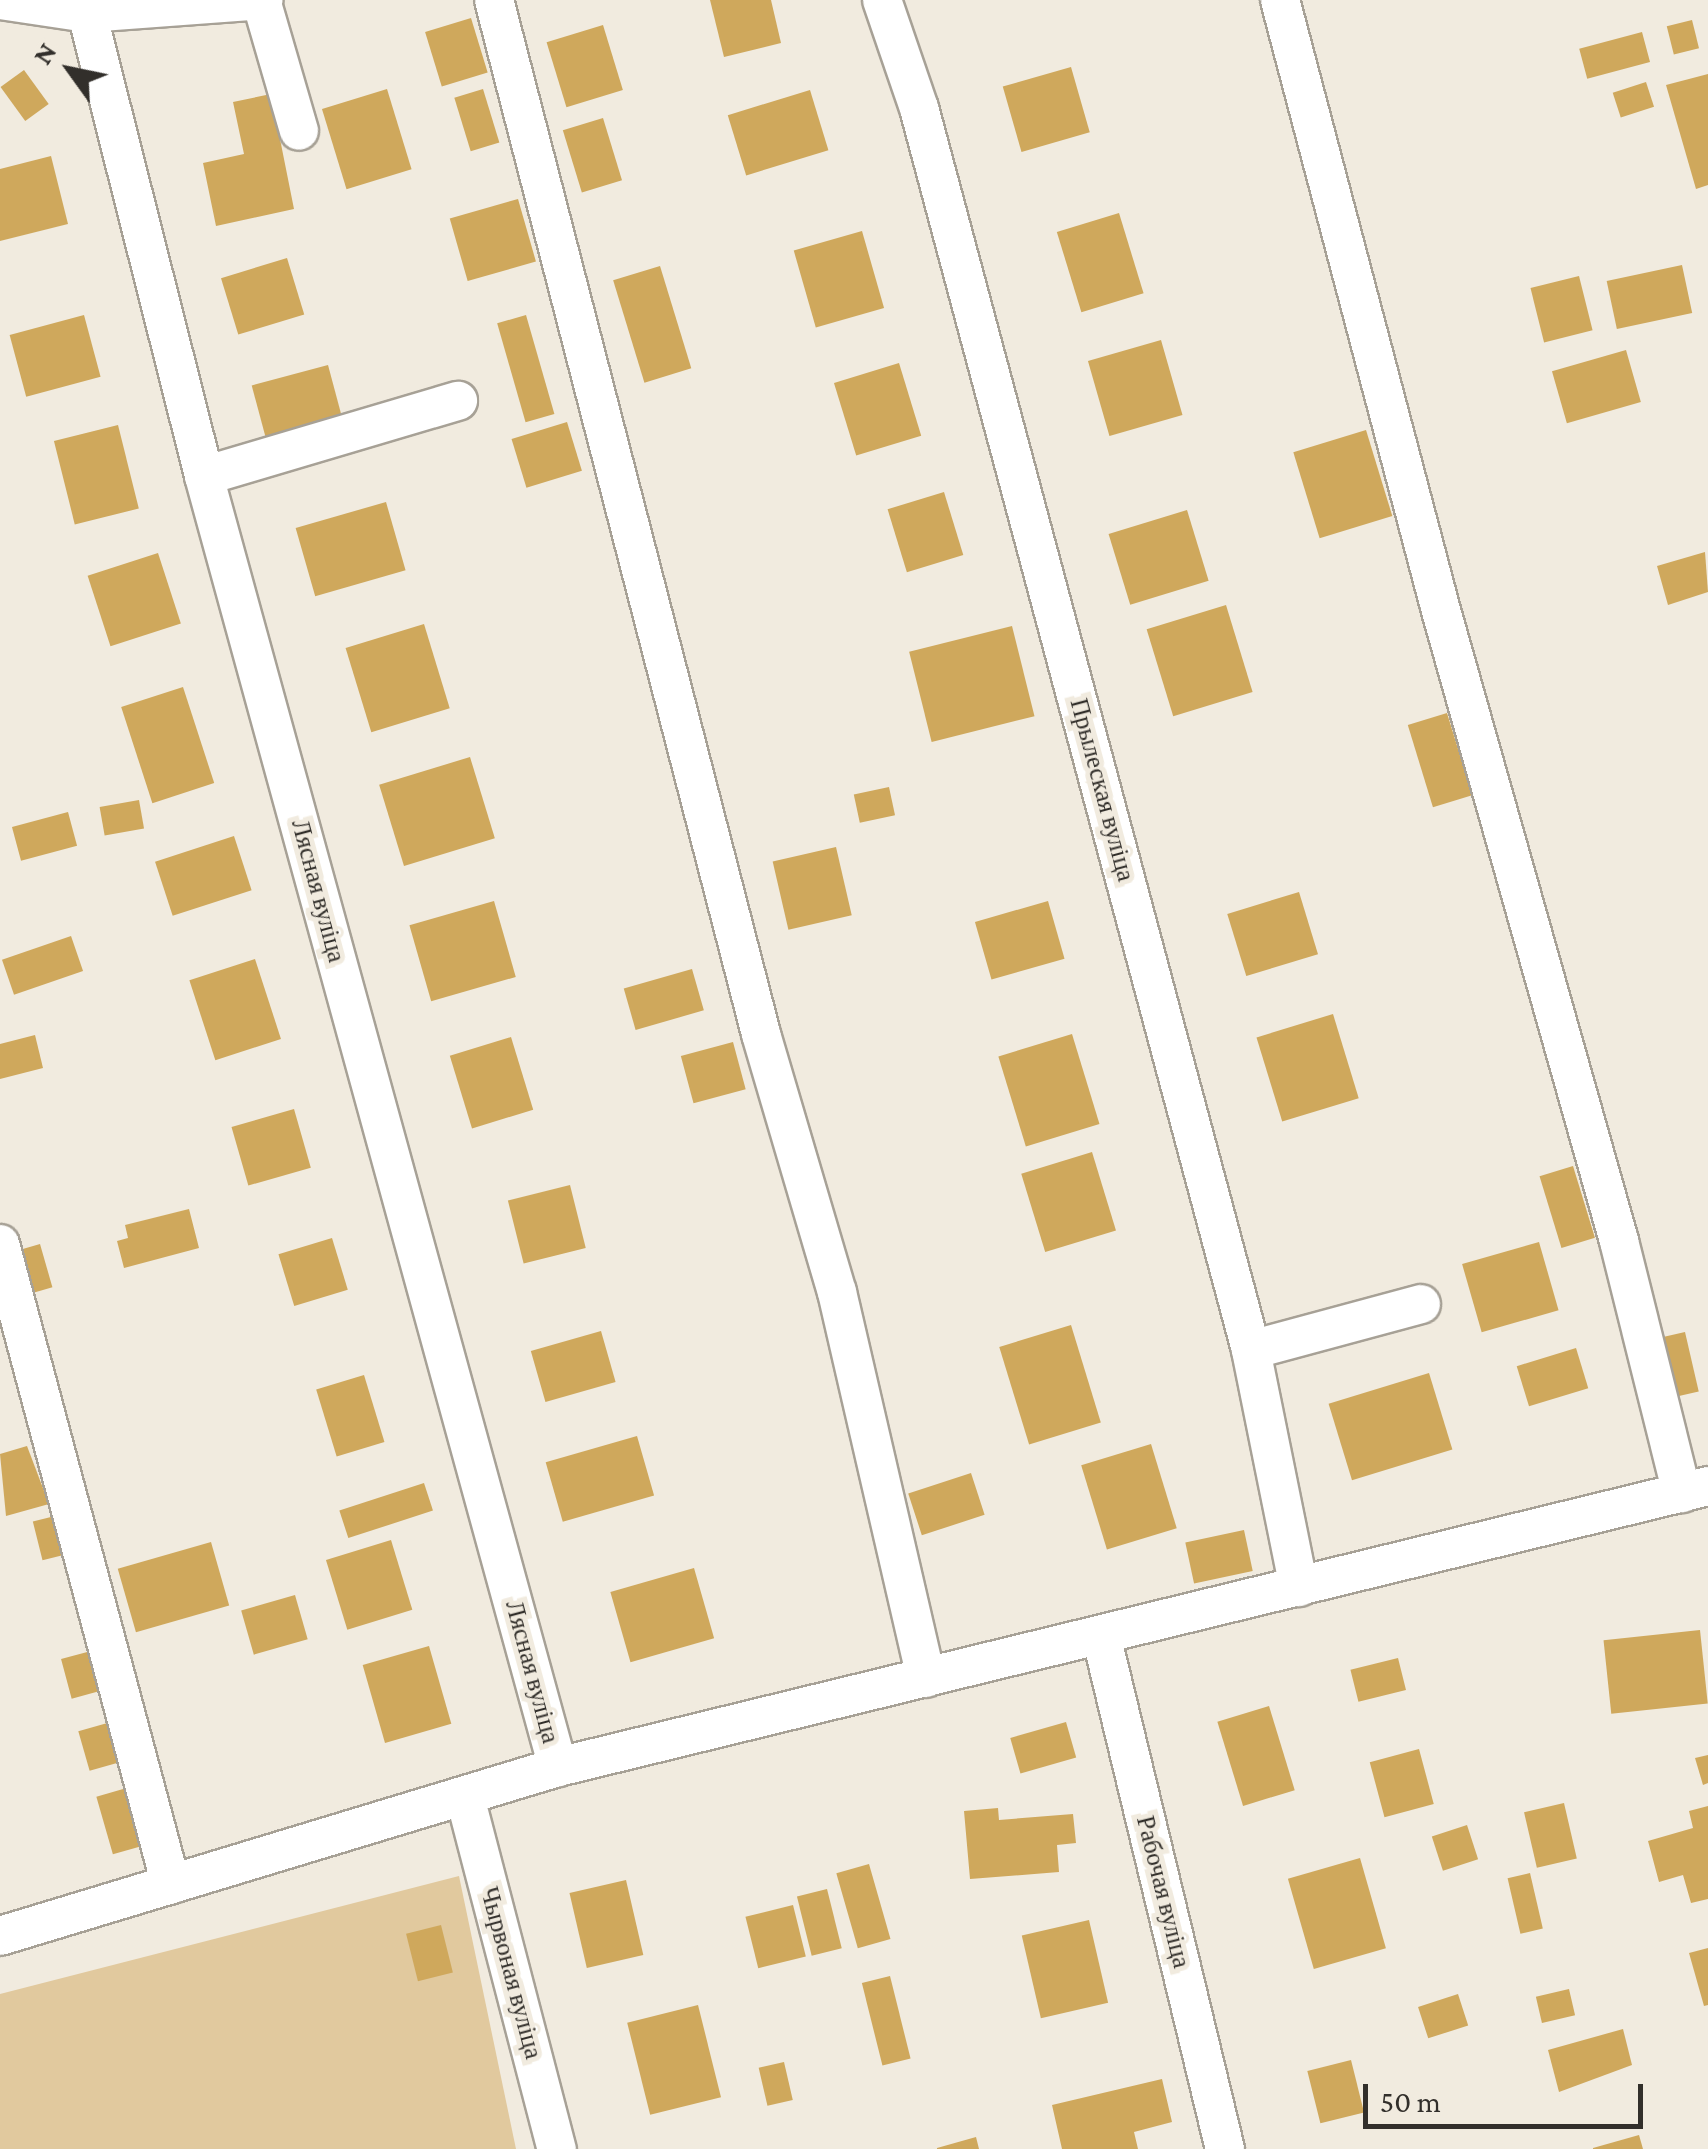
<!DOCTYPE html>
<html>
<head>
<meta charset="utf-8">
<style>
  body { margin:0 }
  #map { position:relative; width:1708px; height:2149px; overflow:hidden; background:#f1ebdf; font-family:"Crimson Pro",serif }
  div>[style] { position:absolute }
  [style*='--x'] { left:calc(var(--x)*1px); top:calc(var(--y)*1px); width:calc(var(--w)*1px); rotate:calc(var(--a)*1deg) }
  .green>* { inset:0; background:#e1c99e }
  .building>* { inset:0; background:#cfa85c; transform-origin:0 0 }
  .roads { filter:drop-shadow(2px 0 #a7a196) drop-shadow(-2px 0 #a7a196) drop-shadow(0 2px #a7a196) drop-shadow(0 -2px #a7a196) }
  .minor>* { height:38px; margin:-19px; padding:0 19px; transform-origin:19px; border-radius:19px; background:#fff }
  span { translate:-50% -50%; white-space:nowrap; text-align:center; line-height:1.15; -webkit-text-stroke:10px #f1ebdf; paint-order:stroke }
  .street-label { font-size:25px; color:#322f2b }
  .north { position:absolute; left:20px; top:20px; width:100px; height:100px; -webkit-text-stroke:8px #f1ebdf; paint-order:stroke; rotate:303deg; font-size:28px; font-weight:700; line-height:40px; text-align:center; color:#322f2b }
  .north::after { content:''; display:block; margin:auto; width:35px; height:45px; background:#322f2b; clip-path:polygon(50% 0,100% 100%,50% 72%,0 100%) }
  .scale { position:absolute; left:1363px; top:2084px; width:280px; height:45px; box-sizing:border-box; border:5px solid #322f2b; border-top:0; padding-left:12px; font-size:30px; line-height:35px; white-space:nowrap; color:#322f2b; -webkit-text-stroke:8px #f1ebdf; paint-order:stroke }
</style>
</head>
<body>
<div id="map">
  <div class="green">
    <i style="clip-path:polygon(459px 1876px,516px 2149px,0 2149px,0 1994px)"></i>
  </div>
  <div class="building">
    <i style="clip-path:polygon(710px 0,771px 0,781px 43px,724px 57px)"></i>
    <i style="left:471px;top:18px;width:57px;height:48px;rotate:73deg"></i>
    <i style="left:1692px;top:20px;width:29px;height:26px;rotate:76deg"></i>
    <i style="left:603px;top:25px;width:68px;height:59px;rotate:73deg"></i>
    <i style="left:1642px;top:32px;width:31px;height:65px;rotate:75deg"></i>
    <i style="left:1071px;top:67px;width:68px;height:71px;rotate:74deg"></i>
    <i style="left:24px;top:70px;width:42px;height:29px;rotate:54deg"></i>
    <i style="clip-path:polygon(1708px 74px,1708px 185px,1696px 189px,1666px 85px)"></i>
    <i style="left:1646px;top:82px;width:26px;height:35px;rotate:72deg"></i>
    <i style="left:387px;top:89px;width:84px;height:68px;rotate:73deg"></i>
    <i style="left:483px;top:89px;width:56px;height:30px;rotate:73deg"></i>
    <i style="left:810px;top:90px;width:63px;height:86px;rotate:73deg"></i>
    <i style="clip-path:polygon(271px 94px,294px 209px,216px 226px,203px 163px,244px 154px,233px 102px)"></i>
    <i style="left:603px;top:118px;width:65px;height:42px;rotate:73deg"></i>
    <i style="clip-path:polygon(51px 156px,68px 224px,0 241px,0 169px)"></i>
    <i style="left:518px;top:199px;width:65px;height:71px;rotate:74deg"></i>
    <i style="left:1119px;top:213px;width:84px;height:65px;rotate:73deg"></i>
    <i style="left:862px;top:231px;width:80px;height:71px;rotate:74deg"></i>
    <i style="left:287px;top:258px;width:59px;height:69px;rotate:73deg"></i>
    <i style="left:1682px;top:265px;width:49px;height:77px;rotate:78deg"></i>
    <i style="left:660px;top:266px;width:107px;height:49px;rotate:73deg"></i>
    <i style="left:1579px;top:276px;width:56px;height:50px;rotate:76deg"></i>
    <i style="left:84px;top:315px;width:64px;height:77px;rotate:75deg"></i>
    <i style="left:526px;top:315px;width:103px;height:30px;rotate:74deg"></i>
    <i style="left:1161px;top:340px;width:78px;height:76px;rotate:74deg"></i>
    <i style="left:1626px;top:350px;width:54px;height:77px;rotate:74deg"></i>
    <i style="left:899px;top:363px;width:76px;height:68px;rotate:73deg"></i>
    <i style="left:328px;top:365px;width:61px;height:79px;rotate:75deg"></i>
    <i style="left:567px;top:422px;width:51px;height:58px;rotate:73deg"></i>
    <i style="left:118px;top:425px;width:86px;height:66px;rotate:76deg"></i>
    <i style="left:1366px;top:430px;width:90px;height:76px;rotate:73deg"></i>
    <i style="left:944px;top:492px;width:66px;height:59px;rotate:73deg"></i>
    <i style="left:386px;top:502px;width:71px;height:94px;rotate:74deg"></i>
    <i style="left:1187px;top:510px;width:74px;height:82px;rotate:73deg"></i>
    <i style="clip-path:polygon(1705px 552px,1708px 592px,1668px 605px,1657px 566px)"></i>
    <i style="left:158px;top:553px;width:74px;height:74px;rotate:72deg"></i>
    <i style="left:1226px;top:605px;width:91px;height:83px;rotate:73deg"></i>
    <i style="left:424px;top:624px;width:88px;height:82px;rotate:73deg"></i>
    <i style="left:1012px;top:626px;width:93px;height:106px;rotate:76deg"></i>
    <i style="left:183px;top:687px;width:101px;height:65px;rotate:72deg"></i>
    <i style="left:1447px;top:713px;width:86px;height:41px;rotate:73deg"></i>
    <i style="left:470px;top:757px;width:85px;height:95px;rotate:73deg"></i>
    <i style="left:889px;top:787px;width:29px;height:36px;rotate:78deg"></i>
    <i style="left:139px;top:800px;width:29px;height:40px;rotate:80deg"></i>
    <i style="left:68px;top:812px;width:35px;height:58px;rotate:75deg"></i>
    <i style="left:234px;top:836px;width:57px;height:83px;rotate:72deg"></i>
    <i style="left:836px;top:847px;width:70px;height:65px;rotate:77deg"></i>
    <i style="left:1299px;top:892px;width:65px;height:75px;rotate:73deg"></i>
    <i style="left:494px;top:901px;width:79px;height:88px;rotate:74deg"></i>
    <i style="left:1048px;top:901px;width:60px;height:76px;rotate:74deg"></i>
    <i style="left:71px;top:936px;width:37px;height:73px;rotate:71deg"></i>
    <i style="left:255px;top:959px;width:84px;height:69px;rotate:72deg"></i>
    <i style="left:692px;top:969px;width:43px;height:71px;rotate:74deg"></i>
    <i style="left:1333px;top:1014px;width:88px;height:80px;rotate:73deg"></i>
    <i style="left:1072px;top:1034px;width:94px;height:77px;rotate:73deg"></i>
    <i style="clip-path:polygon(35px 1035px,43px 1068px,0 1079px,0 1044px)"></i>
    <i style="left:511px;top:1037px;width:76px;height:64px;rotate:73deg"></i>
    <i style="left:733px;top:1042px;width:49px;height:54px;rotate:75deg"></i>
    <i style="left:294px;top:1109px;width:61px;height:65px;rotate:74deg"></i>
    <i style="left:1092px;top:1152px;width:82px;height:74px;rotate:73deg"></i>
    <i style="left:1573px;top:1166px;width:75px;height:35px;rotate:73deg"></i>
    <i style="left:570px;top:1185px;width:65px;height:64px;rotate:76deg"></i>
    <i style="clip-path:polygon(189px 1209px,199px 1248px,124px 1268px,117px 1241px,128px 1238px,125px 1225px)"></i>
    <i style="left:332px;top:1238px;width:54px;height:56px;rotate:73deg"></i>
    <i style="left:1539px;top:1242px;width:71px;height:80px;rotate:74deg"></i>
    <i style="left:40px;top:1244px;width:45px;height:26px;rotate:74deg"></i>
    <i style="left:1071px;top:1325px;width:102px;height:75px;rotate:73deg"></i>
    <i style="left:601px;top:1331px;width:53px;height:73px;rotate:74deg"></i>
    <i style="left:1685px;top:1332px;width:61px;height:36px;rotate:77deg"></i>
    <i style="left:1576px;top:1348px;width:42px;height:62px;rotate:73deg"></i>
    <i style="left:1429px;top:1373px;width:80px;height:105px;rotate:73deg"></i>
    <i style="left:364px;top:1375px;width:70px;height:50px;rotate:73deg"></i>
    <i style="left:637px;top:1436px;width:62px;height:95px;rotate:74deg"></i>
    <i style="left:1151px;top:1444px;width:88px;height:73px;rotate:73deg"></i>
    <i style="clip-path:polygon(27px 1446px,49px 1504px,6px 1516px,0 1454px)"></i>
    <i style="left:971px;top:1473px;width:44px;height:66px;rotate:72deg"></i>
    <i style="left:424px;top:1483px;width:29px;height:89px;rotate:72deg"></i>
    <i style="left:59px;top:1515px;width:40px;height:27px;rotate:76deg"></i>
    <i style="left:1244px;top:1530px;width:42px;height:60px;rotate:78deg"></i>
    <i style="left:391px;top:1540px;width:73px;height:68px;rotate:73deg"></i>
    <i style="left:211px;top:1542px;width:66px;height:97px;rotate:74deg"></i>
    <i style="left:694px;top:1568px;width:73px;height:87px;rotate:74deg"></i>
    <i style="left:295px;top:1595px;width:46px;height:56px;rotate:74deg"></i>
    <i style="left:1700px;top:1630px;width:74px;height:97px;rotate:84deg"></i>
    <i style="left:429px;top:1646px;width:81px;height:69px;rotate:74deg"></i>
    <i style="left:91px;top:1651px;width:41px;height:31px;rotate:75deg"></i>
    <i style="left:1398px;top:1658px;width:33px;height:49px;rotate:76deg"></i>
    <i style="left:1269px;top:1706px;width:88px;height:54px;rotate:73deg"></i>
    <i style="left:111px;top:1722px;width:41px;height:34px;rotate:74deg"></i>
    <i style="left:1066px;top:1722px;width:37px;height:58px;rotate:74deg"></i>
    <i style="left:1419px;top:1749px;width:57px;height:51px;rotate:75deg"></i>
    <i style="clip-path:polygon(1708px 1755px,1708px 1783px,1703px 1785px,1695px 1758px)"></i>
    <i style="left:130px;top:1787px;width:60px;height:35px;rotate:74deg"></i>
    <i style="left:1564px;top:1803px;width:57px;height:41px;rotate:77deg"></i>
    <i style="clip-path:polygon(1708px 1806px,1708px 1899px,1691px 1903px,1683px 1875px,1659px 1882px,1648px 1841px,1693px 1828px,1689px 1811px)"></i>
    <i style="clip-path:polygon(998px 1808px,999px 1820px,1073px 1814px,1076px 1843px,1057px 1845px,1059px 1872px,970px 1879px,964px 1811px)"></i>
    <i style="left:1467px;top:1825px;width:36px;height:37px;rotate:72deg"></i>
    <i style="left:1360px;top:1858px;width:94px;height:75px;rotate:74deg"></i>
    <i style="left:869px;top:1864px;width:78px;height:34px;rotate:74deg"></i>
    <i style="left:1530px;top:1873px;width:57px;height:23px;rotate:77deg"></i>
    <i style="left:626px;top:1880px;width:77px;height:58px;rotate:77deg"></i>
    <i style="left:827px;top:1889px;width:61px;height:31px;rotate:76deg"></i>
    <i style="left:793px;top:1905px;width:53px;height:49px;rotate:76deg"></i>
    <i style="left:1089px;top:1920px;width:85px;height:69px;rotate:77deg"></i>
    <i style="left:441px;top:1925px;width:49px;height:36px;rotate:76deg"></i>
    <i style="clip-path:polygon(1708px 1948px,1708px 2005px,1704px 2006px,1689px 1953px)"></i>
    <i style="left:890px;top:1976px;width:85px;height:29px;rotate:76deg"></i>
    <i style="left:1569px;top:1989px;width:27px;height:34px;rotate:77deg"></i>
    <i style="left:1458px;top:1994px;width:33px;height:42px;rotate:72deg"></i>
    <i style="left:698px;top:2005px;width:95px;height:73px;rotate:76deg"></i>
    <i style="clip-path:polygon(1623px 2029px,1632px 2065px,1559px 2092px,1548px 2050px)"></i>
    <i style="left:1351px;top:2060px;width:54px;height:45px;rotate:76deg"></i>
    <i style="left:784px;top:2062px;width:39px;height:26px;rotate:77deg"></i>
    <i style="clip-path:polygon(1162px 2079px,1172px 2122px,1134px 2132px,1138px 2149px,1062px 2149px,1052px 2105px)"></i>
    <i style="clip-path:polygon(1639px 2135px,1643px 2149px,1593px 2149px,1593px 2148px)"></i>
    <i style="clip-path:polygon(976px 2137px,979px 2149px,937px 2149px,937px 2148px)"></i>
  </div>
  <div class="roads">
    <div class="minor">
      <i style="--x:0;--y:0;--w:88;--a:8.5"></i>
      <i style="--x:87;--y:13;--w:177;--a:-4.2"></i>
      <i style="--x:261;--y:0;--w:136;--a:73.8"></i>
      <i style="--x:494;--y:0;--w:1068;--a:75.52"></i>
      <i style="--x:761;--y:1034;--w:269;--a:73.6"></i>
      <i style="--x:837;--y:1292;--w:396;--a:77"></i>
      <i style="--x:882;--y:0;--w:114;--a:71.1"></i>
      <i style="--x:919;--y:108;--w:1286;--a:75.03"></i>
      <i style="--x:1251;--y:1350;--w:242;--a:78.6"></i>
      <i style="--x:1280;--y:0;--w:628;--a:75.23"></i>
      <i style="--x:1440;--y:607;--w:659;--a:74.23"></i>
      <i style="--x:1619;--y:1241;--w:260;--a:76"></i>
      <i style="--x:87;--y:13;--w:478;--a:75.8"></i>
      <i style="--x:204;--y:476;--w:1339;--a:74.67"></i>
      <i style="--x:204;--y:476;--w:265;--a:-16.5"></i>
      <i style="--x:0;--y:1244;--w:663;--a:75.06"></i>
      <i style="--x:1251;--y:1350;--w:176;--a:-15.1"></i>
      <i style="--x:1101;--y:1635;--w:529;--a:76.44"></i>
      <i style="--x:465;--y:1797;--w:364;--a:75.4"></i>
      <i style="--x:0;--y:1936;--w:583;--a:-16.85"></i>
      <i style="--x:558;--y:1767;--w:1184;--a:-13.73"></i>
    </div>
  </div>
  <div class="street-label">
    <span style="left:1102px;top:790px;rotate:75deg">Прылеская вуліца</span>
    <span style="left:318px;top:891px;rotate:75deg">Лясная вуліца</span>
    <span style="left:532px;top:1672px;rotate:75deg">Лясная вуліца</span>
    <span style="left:1163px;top:1892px;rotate:76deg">Рабочая вуліца</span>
    <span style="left:511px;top:1973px;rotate:75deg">Чырвоная вуліца</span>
  </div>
  <div class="north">N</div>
  <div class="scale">50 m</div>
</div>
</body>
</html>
